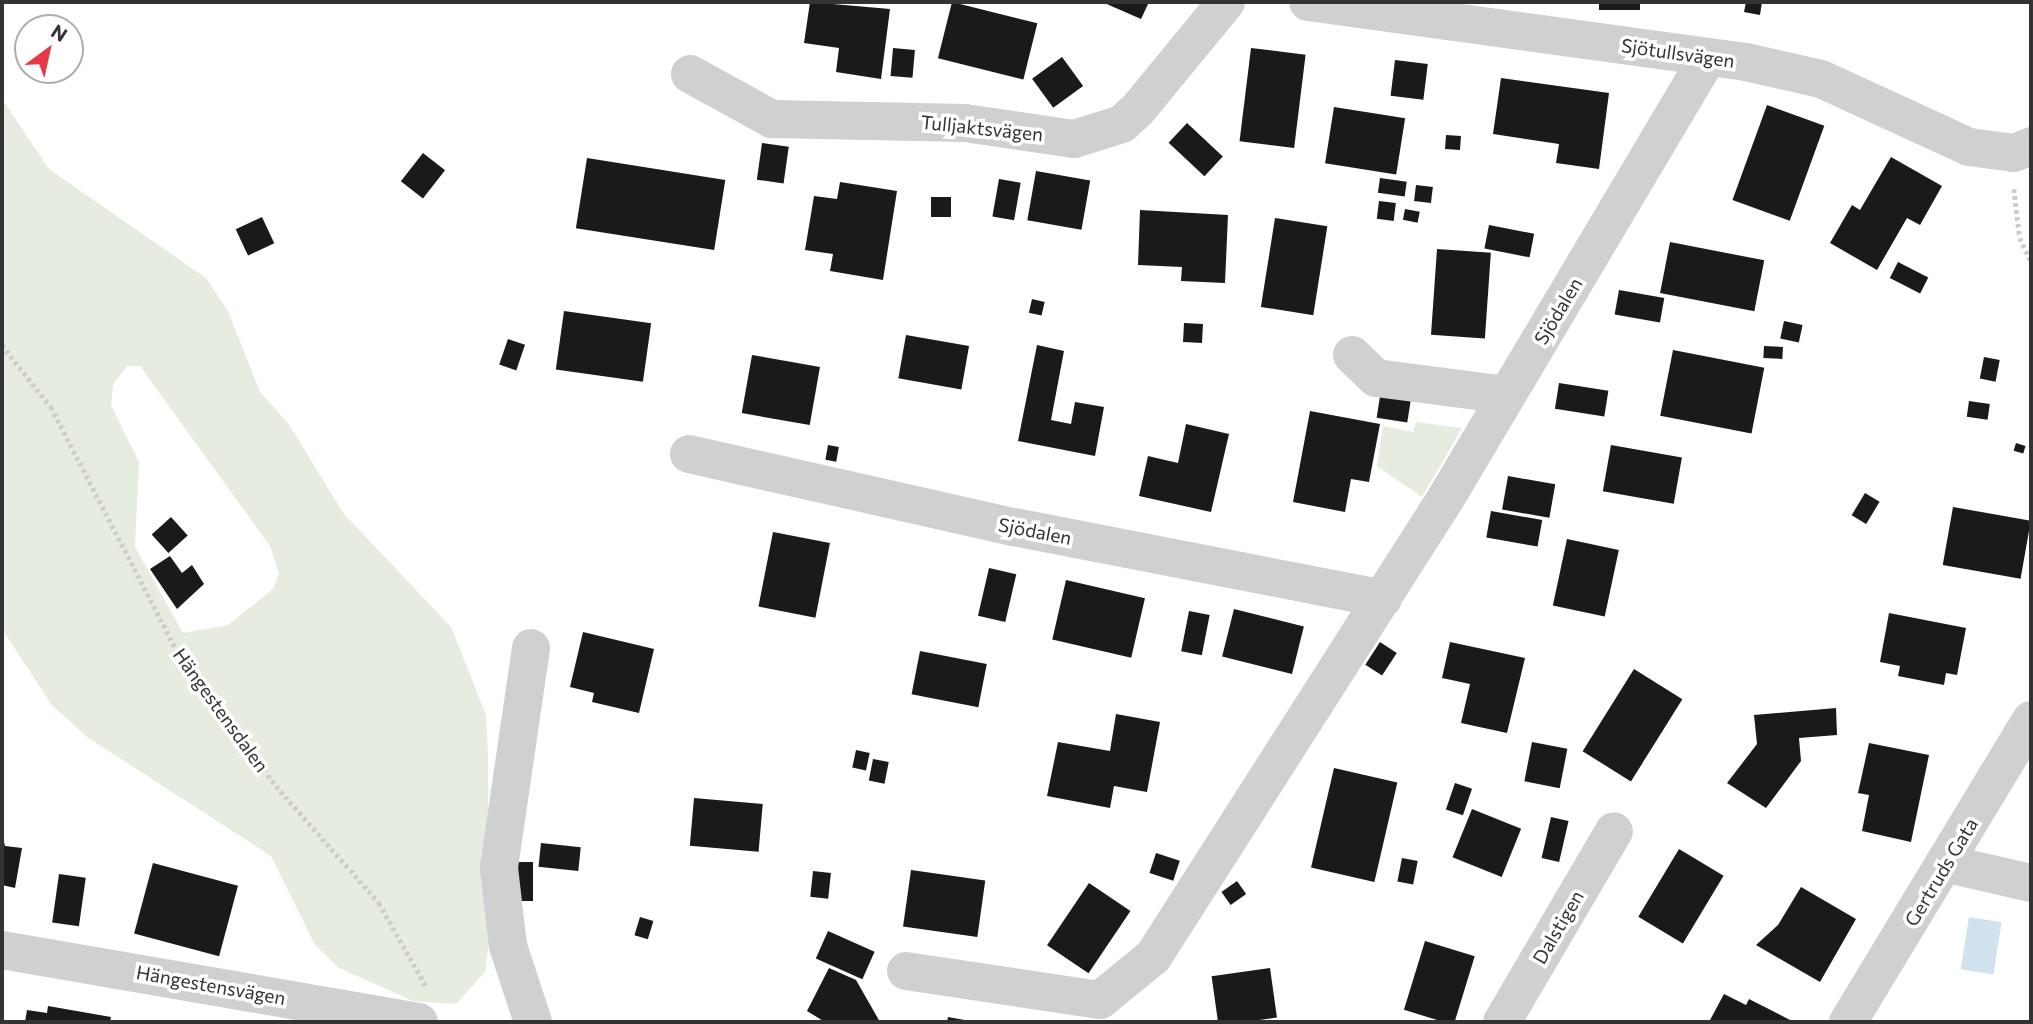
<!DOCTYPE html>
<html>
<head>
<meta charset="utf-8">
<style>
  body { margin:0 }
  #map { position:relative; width:2033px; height:1024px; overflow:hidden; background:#fff; font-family:Commissioner,sans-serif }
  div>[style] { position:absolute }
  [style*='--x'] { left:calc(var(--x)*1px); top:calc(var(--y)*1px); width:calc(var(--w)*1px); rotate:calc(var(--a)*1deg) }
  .green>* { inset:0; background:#e6ecdf }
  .water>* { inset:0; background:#cfe2ee; transform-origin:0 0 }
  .building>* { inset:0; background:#1a1a1a; transform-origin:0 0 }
  .path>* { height:4.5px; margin-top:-2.25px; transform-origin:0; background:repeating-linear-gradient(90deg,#cdcdcd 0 3.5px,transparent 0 7px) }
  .minor>* { height:38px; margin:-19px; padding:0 19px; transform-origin:19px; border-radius:19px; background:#d0d0d0 }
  span { translate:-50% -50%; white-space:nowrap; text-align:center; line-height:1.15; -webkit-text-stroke:7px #fff; paint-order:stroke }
  .street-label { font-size:19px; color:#333 }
  .frame { position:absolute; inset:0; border:4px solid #333; pointer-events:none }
  .north { position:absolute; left:14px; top:14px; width:70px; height:70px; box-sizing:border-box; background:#fff; border:2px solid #adadad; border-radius:50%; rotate:33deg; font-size:19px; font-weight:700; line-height:28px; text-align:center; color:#333 }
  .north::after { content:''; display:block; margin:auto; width:24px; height:32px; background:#e63946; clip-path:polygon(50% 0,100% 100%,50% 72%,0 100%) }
</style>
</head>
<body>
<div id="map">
  <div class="green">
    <i style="clip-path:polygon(evenodd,2px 99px,49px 169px,206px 278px,228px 311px,260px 392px,288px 423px,344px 514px,451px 627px,486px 715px,488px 757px,489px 943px,485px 972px,456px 1004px,413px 1001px,339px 968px,315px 945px,271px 856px,87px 737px,51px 704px,2px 629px,2px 99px,127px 366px,140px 366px,270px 546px,279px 574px,273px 589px,228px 625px,183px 633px,135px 547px,139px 462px,111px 405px,113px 385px,127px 366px)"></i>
    <i style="clip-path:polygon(1416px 422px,1462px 428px,1422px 497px,1377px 466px,1383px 426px,1413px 432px)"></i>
  </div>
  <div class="water">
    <i style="left:1969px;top:917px;width:33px;height:53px;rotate:9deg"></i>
  </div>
  <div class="building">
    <i style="clip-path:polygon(810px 2px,890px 9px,881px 79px,836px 72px,839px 48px,804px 43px)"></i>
    <i style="left:952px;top:2px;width:88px;height:58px;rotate:14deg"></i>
    <i style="clip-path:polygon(1102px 2px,1149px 2px,1141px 19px)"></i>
    <i style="left:1599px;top:2px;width:41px;height:8px"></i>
    <i style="clip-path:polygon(1746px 2px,1762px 2px,1760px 15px,1744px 12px)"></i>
    <i style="left:893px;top:48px;width:22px;height:28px;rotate:5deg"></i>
    <i style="left:1251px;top:48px;width:55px;height:94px;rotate:7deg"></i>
    <i style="left:1062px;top:57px;width:36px;height:37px;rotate:54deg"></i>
    <i style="left:1395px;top:60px;width:33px;height:36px;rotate:7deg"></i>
    <i style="clip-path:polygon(1501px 78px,1609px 93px,1599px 169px,1556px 163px,1559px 144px,1493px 134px)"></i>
    <i style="left:1767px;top:105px;width:61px;height:101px;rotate:20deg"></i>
    <i style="left:1334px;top:107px;width:72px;height:57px;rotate:9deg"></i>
    <i style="left:1187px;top:123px;width:49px;height:27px;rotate:43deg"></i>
    <i style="left:1446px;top:135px;width:15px;height:14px;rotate:4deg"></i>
    <i style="left:762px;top:143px;width:27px;height:37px;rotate:8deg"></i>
    <i style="left:423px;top:153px;width:28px;height:36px;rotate:38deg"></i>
    <i style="clip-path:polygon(1891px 157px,1942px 186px,1920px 225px,1907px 218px,1877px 270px,1830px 243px,1852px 205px,1860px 210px)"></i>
    <i style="left:587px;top:158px;width:140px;height:71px;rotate:9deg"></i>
    <i style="left:1036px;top:171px;width:55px;height:50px;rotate:10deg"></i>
    <i style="left:1380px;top:178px;width:27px;height:15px;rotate:8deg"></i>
    <i style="left:999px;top:179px;width:22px;height:38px;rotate:10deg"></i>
    <i style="clip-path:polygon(840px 182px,897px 191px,883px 280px,830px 271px,833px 254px,805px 250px,814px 196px,837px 199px)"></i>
    <i style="left:1416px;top:185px;width:17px;height:16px;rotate:7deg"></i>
    <i style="left:931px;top:197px;width:20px;height:20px"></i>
    <i style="left:1379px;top:201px;width:17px;height:18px;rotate:7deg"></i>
    <i style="left:1405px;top:209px;width:15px;height:11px;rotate:11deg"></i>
    <i style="clip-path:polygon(1140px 210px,1228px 215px,1225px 283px,1181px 281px,1182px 267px,1138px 265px)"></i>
    <i style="left:262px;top:217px;width:29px;height:29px;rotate:65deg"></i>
    <i style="left:1275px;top:218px;width:53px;height:90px;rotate:9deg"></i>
    <i style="left:1489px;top:225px;width:46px;height:24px;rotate:11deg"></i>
    <i style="left:1670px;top:242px;width:96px;height:52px;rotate:11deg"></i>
    <i style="left:1437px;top:249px;width:54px;height:86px;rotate:4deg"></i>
    <i style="left:1898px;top:262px;width:34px;height:18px;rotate:27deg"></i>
    <i style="left:1619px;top:290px;width:46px;height:25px;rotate:10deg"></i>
    <i style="left:1032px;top:299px;width:13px;height:14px;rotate:13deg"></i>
    <i style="left:564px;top:311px;width:88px;height:59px;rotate:8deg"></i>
    <i style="left:1784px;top:321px;width:19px;height:18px;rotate:12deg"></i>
    <i style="left:1184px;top:323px;width:19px;height:19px;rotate:3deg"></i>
    <i style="left:906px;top:335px;width:64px;height:44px;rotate:10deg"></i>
    <i style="left:508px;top:339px;width:18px;height:27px;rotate:19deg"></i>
    <i style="clip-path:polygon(1037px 345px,1064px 351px,1051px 420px,1071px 424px,1075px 402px,1104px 407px,1095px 456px,1018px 441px)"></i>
    <i style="left:1764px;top:346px;width:19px;height:12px;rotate:3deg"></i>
    <i style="left:1673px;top:350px;width:93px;height:67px;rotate:11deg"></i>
    <i style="left:752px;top:355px;width:69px;height:59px;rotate:10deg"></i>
    <i style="left:1984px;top:357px;width:16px;height:22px;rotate:11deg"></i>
    <i style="left:1559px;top:383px;width:50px;height:26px;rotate:9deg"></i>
    <i style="left:1381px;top:390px;width:31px;height:28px;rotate:9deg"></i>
    <i style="left:1969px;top:401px;width:21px;height:16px;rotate:8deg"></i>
    <i style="clip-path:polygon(1310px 411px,1380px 424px,1369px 482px,1351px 479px,1345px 512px,1293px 502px)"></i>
    <i style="clip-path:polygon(1186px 424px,1229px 434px,1211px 512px,1139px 496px,1148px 456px,1178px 463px)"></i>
    <i style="left:2016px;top:443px;width:10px;height:8px;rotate:17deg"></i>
    <i style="left:828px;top:445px;width:11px;height:15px;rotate:10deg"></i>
    <i style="left:1611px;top:445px;width:72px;height:47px;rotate:10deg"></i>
    <i style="left:1508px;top:476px;width:48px;height:34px;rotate:10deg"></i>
    <i style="left:1865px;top:493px;width:17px;height:26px;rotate:31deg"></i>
    <i style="left:1953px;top:507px;width:79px;height:59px;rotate:10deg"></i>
    <i style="left:1491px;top:511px;width:52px;height:27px;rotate:10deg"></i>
    <i style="left:171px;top:517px;width:25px;height:26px;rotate:48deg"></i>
    <i style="left:773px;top:532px;width:58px;height:76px;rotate:11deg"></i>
    <i style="left:1567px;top:539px;width:53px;height:68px;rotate:12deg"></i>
    <i style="clip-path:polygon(170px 556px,182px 573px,192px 565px,204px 584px,177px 609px,150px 569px)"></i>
    <i style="left:989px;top:568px;width:28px;height:49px;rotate:13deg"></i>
    <i style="left:1066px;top:580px;width:81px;height:61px;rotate:13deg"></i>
    <i style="left:1234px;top:609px;width:72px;height:49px;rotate:14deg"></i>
    <i style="left:1189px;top:611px;width:21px;height:41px;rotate:11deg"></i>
    <i style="clip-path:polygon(1889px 613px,1966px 628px,1957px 675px,1946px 673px,1944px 685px,1898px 676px,1900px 666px,1880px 662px)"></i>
    <i style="clip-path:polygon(583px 632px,654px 649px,639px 713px,592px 702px,594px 693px,570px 687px)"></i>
    <i style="left:1380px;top:642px;width:20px;height:27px;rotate:33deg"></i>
    <i style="clip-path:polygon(1450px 642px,1525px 658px,1507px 733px,1461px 723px,1470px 684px,1442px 678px)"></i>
    <i style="left:920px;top:651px;width:68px;height:44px;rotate:11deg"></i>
    <i style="left:1634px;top:669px;width:57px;height:97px;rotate:32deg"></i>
    <i style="clip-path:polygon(1836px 708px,1837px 735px,1799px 738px,1801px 761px,1766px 808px,1727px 783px,1757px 744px,1754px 715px)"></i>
    <i style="clip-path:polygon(1116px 714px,1160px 722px,1147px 792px,1114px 786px,1110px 808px,1047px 796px,1058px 742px,1110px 751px)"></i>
    <i style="left:1532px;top:742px;width:36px;height:40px;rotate:11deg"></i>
    <i style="clip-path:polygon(1869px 743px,1929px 755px,1911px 842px,1862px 831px,1869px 795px,1858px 793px)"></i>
    <i style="left:856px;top:750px;width:14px;height:18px;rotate:12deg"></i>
    <i style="left:873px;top:759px;width:16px;height:22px;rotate:11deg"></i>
    <i style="left:1334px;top:768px;width:65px;height:102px;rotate:13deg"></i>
    <i style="left:1455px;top:783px;width:18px;height:28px;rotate:19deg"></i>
    <i style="left:694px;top:798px;width:69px;height:48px;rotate:5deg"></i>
    <i style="left:1472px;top:809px;width:53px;height:52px;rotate:22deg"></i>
    <i style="left:1551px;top:817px;width:18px;height:42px;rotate:13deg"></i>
    <i style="clip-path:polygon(2px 834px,5px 846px,22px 848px,15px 888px,2px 885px)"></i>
    <i style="left:541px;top:843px;width:40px;height:24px;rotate:6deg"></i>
    <i style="left:1679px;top:849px;width:52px;height:79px;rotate:31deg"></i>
    <i style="left:1156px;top:853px;width:25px;height:21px;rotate:18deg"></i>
    <i style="left:1402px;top:858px;width:16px;height:24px;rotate:11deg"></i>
    <i style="left:512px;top:862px;width:21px;height:39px"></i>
    <i style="left:153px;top:863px;width:88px;height:73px;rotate:15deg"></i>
    <i style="left:911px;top:870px;width:75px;height:57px;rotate:8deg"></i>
    <i style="left:813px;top:871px;width:18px;height:26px;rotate:6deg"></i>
    <i style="left:59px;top:874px;width:27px;height:49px;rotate:8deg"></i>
    <i style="left:1237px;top:881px;width:16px;height:19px;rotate:55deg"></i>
    <i style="left:1089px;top:883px;width:50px;height:75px;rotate:34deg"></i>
    <i style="clip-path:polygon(1801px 887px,1856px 919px,1820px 982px,1756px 945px,1778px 925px)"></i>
    <i style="left:640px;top:917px;width:14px;height:19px;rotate:17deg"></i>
    <i style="left:828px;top:931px;width:51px;height:30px;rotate:24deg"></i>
    <i style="left:1425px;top:941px;width:52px;height:72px;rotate:17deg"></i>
    <i style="clip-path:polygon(829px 968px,856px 980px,880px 1022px,825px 1022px,807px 1011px)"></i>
    <i style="left:1270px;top:968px;width:50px;height:59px;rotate:82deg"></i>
    <i style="clip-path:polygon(1724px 994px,1746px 1005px,1749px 999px,1794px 1022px,1709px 1022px)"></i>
    <i style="clip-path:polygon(48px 1006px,111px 1017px,110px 1022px,25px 1022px,27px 1010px,47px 1013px)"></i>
    <i style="clip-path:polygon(948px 1017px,970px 1021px,970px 1022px,947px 1022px)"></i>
  </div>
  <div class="path">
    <i style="--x:2014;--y:189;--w:49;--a:83"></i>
    <i style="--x:2020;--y:238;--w:26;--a:65"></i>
    <i style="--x:2;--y:345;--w:79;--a:51.7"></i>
    <i style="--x:51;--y:407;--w:281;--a:62.7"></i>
    <i style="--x:180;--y:657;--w:161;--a:53.3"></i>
    <i style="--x:276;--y:786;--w:156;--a:48.6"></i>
    <i style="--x:379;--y:903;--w:95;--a:60.5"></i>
  </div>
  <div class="minor">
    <i style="--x:1308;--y:2;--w:442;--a:7.8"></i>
    <i style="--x:1746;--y:62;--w:77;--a:12.8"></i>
    <i style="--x:1821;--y:79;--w:163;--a:24.7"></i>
    <i style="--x:1969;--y:147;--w:45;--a:7.6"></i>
    <i style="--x:2014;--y:153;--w:18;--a:-22"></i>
    <i style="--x:690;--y:74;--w:94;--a:28.8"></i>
    <i style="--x:772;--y:119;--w:193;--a:1.2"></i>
    <i style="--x:965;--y:123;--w:110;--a:8.4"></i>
    <i style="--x:1074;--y:139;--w:50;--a:-17.4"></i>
    <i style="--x:1122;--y:124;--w:23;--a:-43"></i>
    <i style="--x:1139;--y:108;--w:137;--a:-50.6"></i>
    <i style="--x:1352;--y:355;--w:33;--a:44"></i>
    <i style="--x:1376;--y:378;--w:132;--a:7.4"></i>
    <i style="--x:689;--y:454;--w:333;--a:12.7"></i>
    <i style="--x:1014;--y:527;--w:376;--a:11"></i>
    <i style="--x:531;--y:648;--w:222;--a:98.3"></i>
    <i style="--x:499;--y:868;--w:79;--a:83.4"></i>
    <i style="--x:508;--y:946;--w:80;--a:71.8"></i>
    <i style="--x:1948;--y:864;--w:85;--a:12.9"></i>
    <i style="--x:2;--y:950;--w:423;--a:9.8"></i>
    <i style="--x:906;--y:971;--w:196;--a:8.5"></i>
    <i style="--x:1100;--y:1000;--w:68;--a:-39.1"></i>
    <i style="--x:1153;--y:957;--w:545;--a:-57.45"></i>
    <i style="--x:1446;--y:498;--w:513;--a:-59.29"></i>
    <i style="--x:1502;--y:1022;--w:221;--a:-59.6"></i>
    <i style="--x:1848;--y:1022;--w:353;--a:-58.8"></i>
  </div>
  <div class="street-label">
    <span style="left:1678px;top:53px;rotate:8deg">Sjötullsvägen</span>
    <span style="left:982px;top:128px;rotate:6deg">Tulljaktsvägen</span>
    <span style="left:1558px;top:311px;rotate:-59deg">Sjödalen</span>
    <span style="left:1035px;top:531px;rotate:11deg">Sjödalen</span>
    <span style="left:221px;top:710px;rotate:54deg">Hängestensdalen</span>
    <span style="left:1941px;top:872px;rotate:-59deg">Gertruds Gata</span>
    <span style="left:1558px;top:927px;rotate:-60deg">Dalstigen</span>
    <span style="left:211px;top:985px;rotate:10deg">Hängestensvägen</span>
  </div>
  <div class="frame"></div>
  <div class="north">N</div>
</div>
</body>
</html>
